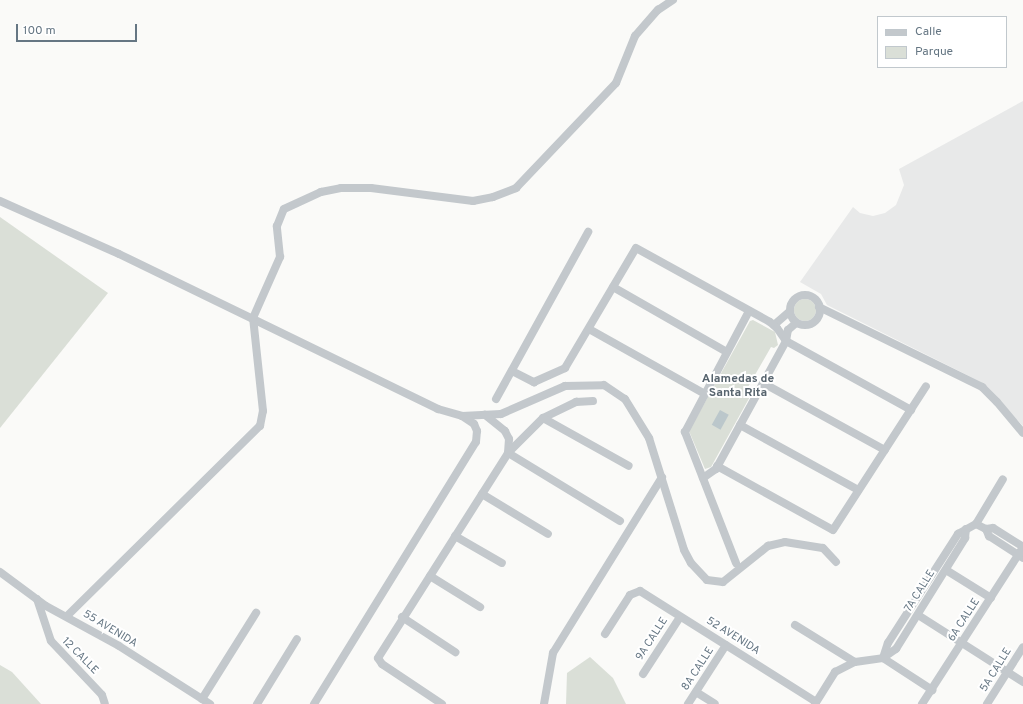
<!DOCTYPE html>
<html>
<head>
<meta charset="utf-8">
<style>
  body { margin:0 }
  #map { position:relative; width:1023px; height:704px; overflow:hidden; background:#fafaf8; font-family:Overpass,sans-serif }
  div>[style] { position:absolute }
  [style*='--x'] { left:calc(var(--x)*1px); top:calc(var(--y)*1px); width:calc(var(--w)*1px); rotate:calc(var(--a)*1deg) }
  .built>* { inset:0; background:#e8e9e9 }
  .green>* { inset:0; background:#dadfd7 }
  .round { border-radius:50% }
  .water>* { inset:0; background:#bbc7cb; transform-origin:0 0 }
  .minor>* { height:8px; margin:-4px; padding:0 4px; transform-origin:4px; border-radius:4px; background:#c3c8cc }
  .minor>.ring { margin:-4px; padding:0; box-sizing:content-box; background:none; border:8px solid #c3c8cc; border-radius:50% }
  span { translate:-50% -50%; white-space:nowrap; text-align:center; line-height:1.15; -webkit-text-stroke:4px #fff; paint-order:stroke }
  .street-label { font-size:11px; color:#657683 }
  .neighbourhood-label { font-size:12px; color:#57646e; font-weight:700 }
  .legend { position:absolute; left:877px; top:16px; width:130px; height:52px; box-sizing:border-box; background:#fff; border:1px solid #c1c8cd; margin:0; padding:5px 7px; list-style:none; font-size:12px; color:#657683 }
  .legend li { display:flex; align-items:center; gap:8px; height:20px }
  .legend b { width:20px; border:1px solid #c1c8cd }
  .scale { position:absolute; left:16px; top:24px; width:121px; height:18px; box-sizing:border-box; border:2px solid #657683; border-top:0; padding-left:5px; font-size:12px; line-height:14px; white-space:nowrap; color:#657683; -webkit-text-stroke:3px #fff; paint-order:stroke }
</style>
</head>
<body>
<div id="map">
  <div class="built">
    <i style="clip-path:polygon(1023px 101px,1023px 426px,983px 383px,827px 305px,821px 294px,800px 282px,853px 207px,860px 213px,873px 216px,885px 213px,896px 205px,904px 185px,899px 169px)"></i>
  </div>
  <div class="green">
    <i style="clip-path:polygon(0 217px,108px 293px,0 428px)"></i>
    <i class="round" style="left:794px;top:299px;width:22px;height:22px"></i>
    <i style="clip-path:polygon(753px 320px,775px 332px,778px 345px,774px 348px,771px 347px,748px 387px,752px 393px,711px 467px,705px 469px,689px 431px,750px 321px)"></i>
    <i style="clip-path:polygon(590px 657px,613px 678px,626px 704px,566px 704px,567px 673px)"></i>
    <i style="clip-path:polygon(0 665px,12px 672px,41px 704px,0 704px)"></i>
  </div>
  <div class="water">
    <i style="left:720px;top:410px;width:10px;height:17px;rotate:29deg"></i>
  </div>
  <div class="minor">
    <i style="--x:0;--y:201;--w:130;--a:24"></i>
    <i style="--x:119;--y:254;--w:355;--a:25.9"></i>
    <i style="--x:438;--y:409;--w:25;--a:16"></i>
    <i style="--x:462;--y:416;--w:39;--a:-3"></i>
    <i style="--x:501;--y:414;--w:70;--a:-23.6"></i>
    <i style="--x:565;--y:386;--w:39;--a:-1"></i>
    <i style="--x:604;--y:385;--w:25;--a:34"></i>
    <i style="--x:625;--y:399;--w:46;--a:58.4"></i>
    <i style="--x:649;--y:438;--w:117;--a:72.6"></i>
    <i style="--x:684;--y:550;--w:15;--a:62"></i>
    <i style="--x:691;--y:563;--w:23;--a:47"></i>
    <i style="--x:707;--y:580;--w:16;--a:7"></i>
    <i style="--x:723;--y:582;--w:58;--a:-38.7"></i>
    <i style="--x:768;--y:546;--w:17;--a:-13"></i>
    <i style="--x:785;--y:542;--w:38;--a:9"></i>
    <i style="--x:823;--y:548;--w:19;--a:47"></i>
    <i style="--x:613;--y:287;--w:131;--a:29.7"></i>
    <i class="ring" style="left:790px;top:295px;width:22px;height:22px"></i>
    <i style="--x:819;--y:307;--w:182;--a:26.1"></i>
    <i style="--x:982;--y:387;--w:21;--a:45"></i>
    <i style="--x:997;--y:402;--w:40;--a:50"></i>
    <i style="--x:774;--y:325;--w:21;--a:-41"></i>
    <i style="--x:589;--y:329;--w:133;--a:29.3"></i>
    <i style="--x:512;--y:371;--w:25;--a:27"></i>
    <i style="--x:534;--y:382;--w:34;--a:-24"></i>
    <i style="--x:565;--y:368;--w:139;--a:-59.4"></i>
    <i style="--x:636;--y:248;--w:153;--a:28.9"></i>
    <i style="--x:770;--y:322;--w:9;--a:41"></i>
    <i style="--x:777;--y:328;--w:16;--a:55"></i>
    <i style="--x:786;--y:341;--w:143;--a:28.9"></i>
    <i style="--x:763;--y:383;--w:139;--a:28.8"></i>
    <i style="--x:496;--y:399;--w:191;--a:-61.1"></i>
    <i style="--x:543;--y:418;--w:37;--a:-26"></i>
    <i style="--x:576;--y:402;--w:17;--a:-3"></i>
    <i style="--x:740;--y:425;--w:135;--a:28.8"></i>
    <i style="--x:717;--y:466;--w:132;--a:28.9"></i>
    <i style="--x:833;--y:530;--w:171;--a:-57.1"></i>
    <i style="--x:703;--y:478;--w:16;--a:-35"></i>
    <i style="--x:716;--y:469;--w:146;--a:-61.3"></i>
    <i style="--x:786;--y:341;--w:11;--a:-80"></i>
    <i style="--x:788;--y:330;--w:11;--a:-41"></i>
    <i style="--x:482;--y:494;--w:77;--a:31.2"></i>
    <i style="--x:620;--y:521;--w:131;--a:-148.7"></i>
    <i style="--x:508;--y:453;--w:49;--a:-45"></i>
    <i style="--x:543;--y:418;--w:98;--a:29.2"></i>
    <i style="--x:976;--y:524;--w:11;--a:27"></i>
    <i style="--x:986;--y:529;--w:7;--a:-8"></i>
    <i style="--x:993;--y:528;--w:36;--a:32"></i>
    <i style="--x:986;--y:529;--w:8;--a:67"></i>
    <i style="--x:989;--y:536;--w:40;--a:32.9"></i>
    <i style="--x:455;--y:536;--w:54;--a:29.9"></i>
    <i style="--x:736;--y:563;--w:141;--a:-111.3"></i>
    <i style="--x:685;--y:432;--w:137;--a:-62.1"></i>
    <i style="--x:946;--y:570;--w:53;--a:31.9"></i>
    <i style="--x:0;--y:572;--w:57;--a:36.5"></i>
    <i style="--x:46;--y:606;--w:83;--a:28.7"></i>
    <i style="--x:119;--y:646;--w:108;--a:32.5"></i>
    <i style="--x:430;--y:576;--w:59;--a:31.8"></i>
    <i style="--x:37;--y:599;--w:44;--a:71.6"></i>
    <i style="--x:51;--y:641;--w:74;--a:46.6"></i>
    <i style="--x:102;--y:695;--w:9;--a:72"></i>
    <i style="--x:918;--y:615;--w:125;--a:32.5"></i>
    <i style="--x:67;--y:616;--w:271;--a:-44.6"></i>
    <i style="--x:260;--y:426;--w:15;--a:-79"></i>
    <i style="--x:263;--y:411;--w:94;--a:-96.1"></i>
    <i style="--x:253;--y:318;--w:67;--a:-66.1"></i>
    <i style="--x:280;--y:257;--w:31;--a:-96"></i>
    <i style="--x:277;--y:226;--w:18;--a:-68"></i>
    <i style="--x:284;--y:209;--w:41;--a:-24.7"></i>
    <i style="--x:321;--y:192;--w:20;--a:-11"></i>
    <i style="--x:341;--y:188;--w:30;--a:0"></i>
    <i style="--x:371;--y:188;--w:103;--a:7.3"></i>
    <i style="--x:473;--y:201;--w:20;--a:-11"></i>
    <i style="--x:493;--y:197;--w:25;--a:-21"></i>
    <i style="--x:516;--y:188;--w:145;--a:-46.4"></i>
    <i style="--x:616;--y:83;--w:51;--a:-68"></i>
    <i style="--x:635;--y:36;--w:35;--a:-49"></i>
    <i style="--x:658;--y:10;--w:18;--a:-34"></i>
    <i style="--x:402;--y:617;--w:64;--a:33.4"></i>
    <i style="--x:795;--y:625;--w:70;--a:31.7"></i>
    <i style="--x:605;--y:634;--w:46;--a:-57.3"></i>
    <i style="--x:630;--y:595;--w:11;--a:-22"></i>
    <i style="--x:640;--y:591;--w:208;--a:32.2"></i>
    <i style="--x:883;--y:658;--w:16;--a:-72"></i>
    <i style="--x:888;--y:643;--w:130;--a:-57.3"></i>
    <i style="--x:958;--y:534;--w:21;--a:-29"></i>
    <i style="--x:976;--y:524;--w:52;--a:-59"></i>
    <i style="--x:883;--y:658;--w:59;--a:33.1"></i>
    <i style="--x:643;--y:674;--w:68;--a:-57"></i>
    <i style="--x:696;--y:692;--w:22;--a:32"></i>
    <i style="--x:202;--y:699;--w:102;--a:-57.9"></i>
    <i style="--x:257;--y:704;--w:76;--a:-58.4"></i>
    <i style="--x:314;--y:704;--w:308;--a:-58.3"></i>
    <i style="--x:476;--y:442;--w:11;--a:-85"></i>
    <i style="--x:477;--y:431;--w:8;--a:-113"></i>
    <i style="--x:474;--y:424;--w:14;--a:-146"></i>
    <i style="--x:442;--y:704;--w:72;--a:-146.3"></i>
    <i style="--x:382;--y:664;--w:7;--a:-124"></i>
    <i style="--x:378;--y:658;--w:243;--a:-57.6"></i>
    <i style="--x:508;--y:453;--w:14;--a:-86"></i>
    <i style="--x:509;--y:439;--w:9;--a:-117"></i>
    <i style="--x:505;--y:431;--w:26;--a:-141"></i>
    <i style="--x:544;--y:704;--w:52;--a:-80"></i>
    <i style="--x:553;--y:653;--w:207;--a:-58.2"></i>
    <i style="--x:688;--y:704;--w:70;--a:-57.2"></i>
    <i style="--x:815;--y:704;--w:38;--a:-58"></i>
    <i style="--x:835;--y:672;--w:22;--a:-27"></i>
    <i style="--x:855;--y:662;--w:28;--a:-8"></i>
    <i style="--x:883;--y:658;--w:16;--a:-35"></i>
    <i style="--x:896;--y:649;--w:131;--a:-58.1"></i>
    <i style="--x:965;--y:538;--w:9;--a:-84"></i>
    <i style="--x:922;--y:704;--w:187;--a:-57.2"></i>
    <i style="--x:987;--y:704;--w:67;--a:-57.7"></i>
  </div>
  <div class="street-label">
    <span style="left:920px;top:591px;rotate:-58deg">7A CALLE</span>
    <span style="left:964px;top:620px;rotate:-57deg">6A CALLE</span>
    <span style="left:110px;top:629px;rotate:31deg">55 AVENIDA</span>
    <span style="left:733px;top:636px;rotate:32deg">52 AVENIDA</span>
    <span style="left:652px;top:639px;rotate:-57deg">9A CALLE</span>
    <span style="left:80px;top:656px;rotate:45deg">12 CALLE</span>
    <span style="left:698px;top:669px;rotate:-57deg">8A CALLE</span>
    <span style="left:996px;top:670px;rotate:-58deg">5A CALLE</span>
  </div>
  <div class="neighbourhood-label">
    <span style="left:738px;top:387px">Alamedas de<br>Santa Rita</span>
  </div>
  <ul class="legend">
  <li><b style="height:5px;background:#c3c8cc"></b>Calle</li>
  <li><b style="height:11px;background:#dadfd7"></b>Parque</li>
  </ul>
  <div class="scale">100 m</div>
</div>
</body>
</html>
